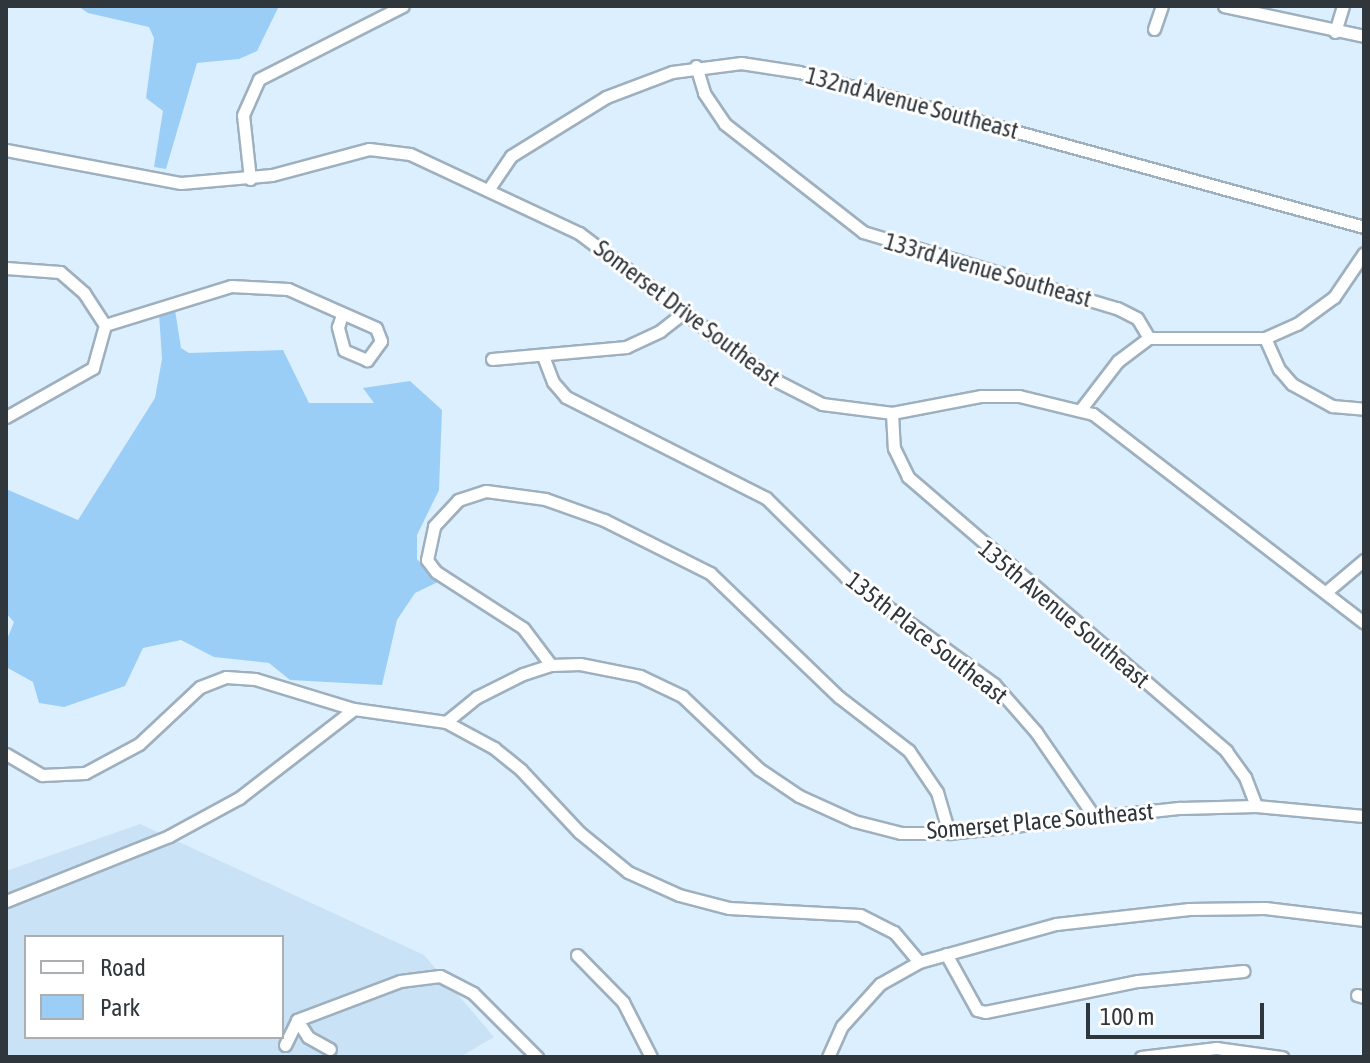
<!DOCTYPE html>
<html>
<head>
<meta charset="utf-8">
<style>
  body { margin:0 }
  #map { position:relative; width:1370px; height:1063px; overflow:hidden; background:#dcefff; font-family:"Asap Condensed",sans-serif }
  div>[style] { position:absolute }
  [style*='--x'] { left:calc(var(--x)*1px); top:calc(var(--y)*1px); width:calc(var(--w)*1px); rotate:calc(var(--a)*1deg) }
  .built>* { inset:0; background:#c9e2f6 }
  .green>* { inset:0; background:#9bcef7 }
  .roads { filter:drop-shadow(2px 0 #9eb0be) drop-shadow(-2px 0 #9eb0be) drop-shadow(0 2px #9eb0be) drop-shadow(0 -2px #9eb0be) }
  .minor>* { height:11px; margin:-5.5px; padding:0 5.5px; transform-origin:5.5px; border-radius:5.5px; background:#fff }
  span { translate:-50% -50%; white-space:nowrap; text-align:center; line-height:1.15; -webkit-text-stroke:6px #fff; paint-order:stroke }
  .street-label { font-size:24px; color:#2f363c }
  .frame { position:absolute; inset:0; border:8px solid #2f363c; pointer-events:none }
  .legend { position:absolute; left:24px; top:935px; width:260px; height:104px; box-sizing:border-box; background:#fff; border:2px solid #acafb1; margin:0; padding:10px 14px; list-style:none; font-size:24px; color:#2f363c }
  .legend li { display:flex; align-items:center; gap:16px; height:40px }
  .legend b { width:40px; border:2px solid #acafb1 }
  .scale { position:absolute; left:1086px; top:1003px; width:178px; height:36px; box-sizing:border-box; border:4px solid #2f363c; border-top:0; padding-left:10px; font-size:24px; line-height:28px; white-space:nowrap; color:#2f363c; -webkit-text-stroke:6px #fff; paint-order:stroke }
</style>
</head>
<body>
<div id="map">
  <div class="built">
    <i style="clip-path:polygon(evenodd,140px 824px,424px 955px,494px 1037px,460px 1057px,6px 1057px,6px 871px,140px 824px,26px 937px,282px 937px,282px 1037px,26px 1037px,26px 937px)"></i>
  </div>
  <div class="green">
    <i style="clip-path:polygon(78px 6px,279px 6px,257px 51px,239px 59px,197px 63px,166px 169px,154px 167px,163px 111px,146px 98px,154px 38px,149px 27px,88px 13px)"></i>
    <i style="clip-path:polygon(175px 310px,181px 348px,189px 353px,283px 350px,309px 403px,374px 403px,363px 388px,410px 381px,442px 410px,439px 490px,417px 535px,417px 559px,438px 582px,415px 593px,397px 620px,382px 685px,290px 680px,269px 663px,214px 657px,181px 640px,143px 648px,125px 686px,64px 707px,39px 703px,33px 682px,6px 667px,6px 642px,14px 622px,6px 613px,6px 489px,78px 520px,155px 398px,162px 359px,159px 313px)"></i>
  </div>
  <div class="roads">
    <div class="minor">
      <i style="--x:1224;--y:6;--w:143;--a:12.1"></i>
      <i style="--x:1154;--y:29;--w:24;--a:-71"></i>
      <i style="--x:1335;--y:32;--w:27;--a:-73"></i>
      <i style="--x:696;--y:66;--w:28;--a:73"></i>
      <i style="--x:704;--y:93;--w:37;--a:56"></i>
      <i style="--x:725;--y:124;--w:175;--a:38"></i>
      <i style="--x:863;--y:232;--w:265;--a:16.7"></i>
      <i style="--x:1117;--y:308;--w:22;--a:27"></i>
      <i style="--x:1137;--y:318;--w:23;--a:59"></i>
      <i style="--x:6;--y:150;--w:178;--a:10.7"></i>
      <i style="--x:181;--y:183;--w:91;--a:-5"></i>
      <i style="--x:272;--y:175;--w:100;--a:-15"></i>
      <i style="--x:369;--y:149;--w:41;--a:7"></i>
      <i style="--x:410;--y:154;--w:187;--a:25.1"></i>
      <i style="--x:579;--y:233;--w:241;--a:37.1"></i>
      <i style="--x:771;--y:378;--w:57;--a:27"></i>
      <i style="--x:822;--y:404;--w:71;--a:7.3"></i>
      <i style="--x:892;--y:413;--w:91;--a:-10.8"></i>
      <i style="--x:981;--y:396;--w:38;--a:0"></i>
      <i style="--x:1019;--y:396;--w:76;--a:13.7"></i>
      <i style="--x:1093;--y:414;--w:342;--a:37.6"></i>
      <i style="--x:250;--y:179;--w:64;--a:-96.2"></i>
      <i style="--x:243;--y:115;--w:39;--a:-66"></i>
      <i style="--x:259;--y:79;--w:161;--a:-26.9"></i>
      <i style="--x:488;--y:190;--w:41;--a:-55.9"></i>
      <i style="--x:511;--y:156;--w:112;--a:-31.8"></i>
      <i style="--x:606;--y:97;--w:71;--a:-20.7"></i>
      <i style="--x:672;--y:72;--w:70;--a:-7.4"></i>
      <i style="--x:741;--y:63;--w:59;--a:8.8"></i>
      <i style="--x:799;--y:72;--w:586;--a:15.34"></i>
      <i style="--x:6;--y:268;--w:54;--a:4.2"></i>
      <i style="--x:60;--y:272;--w:32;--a:41"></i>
      <i style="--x:84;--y:293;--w:38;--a:57"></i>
      <i style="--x:105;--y:325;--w:132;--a:-17.2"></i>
      <i style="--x:231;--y:286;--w:57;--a:3"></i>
      <i style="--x:288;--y:289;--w:96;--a:23.9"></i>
      <i style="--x:376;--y:328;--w:14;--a:69"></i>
      <i style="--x:381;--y:341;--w:24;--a:126"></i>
      <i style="--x:367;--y:360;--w:25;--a:-157"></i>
      <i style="--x:344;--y:350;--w:24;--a:-105"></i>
      <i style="--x:338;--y:327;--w:13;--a:-72"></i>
      <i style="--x:1265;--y:338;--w:34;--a:66"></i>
      <i style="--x:1279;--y:369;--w:20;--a:49"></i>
      <i style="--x:1292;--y:384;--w:46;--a:28.8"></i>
      <i style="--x:1332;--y:406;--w:32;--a:5"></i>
      <i style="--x:543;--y:356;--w:28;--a:69"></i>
      <i style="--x:553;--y:382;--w:20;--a:49"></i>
      <i style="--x:566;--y:397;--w:224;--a:26.8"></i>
      <i style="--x:766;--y:498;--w:112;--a:44.6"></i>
      <i style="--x:846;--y:577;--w:183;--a:35.9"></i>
      <i style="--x:994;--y:684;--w:64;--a:48.8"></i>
      <i style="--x:1036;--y:732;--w:101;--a:55.5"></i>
      <i style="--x:492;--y:359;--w:135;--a:-5.1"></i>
      <i style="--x:626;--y:347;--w:38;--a:-25"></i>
      <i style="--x:660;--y:331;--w:29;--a:-38"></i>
      <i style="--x:1081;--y:409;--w:61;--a:-52.4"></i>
      <i style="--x:1118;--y:361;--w:39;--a:-37"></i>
      <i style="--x:1149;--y:338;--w:116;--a:0"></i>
      <i style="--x:1265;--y:338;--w:35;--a:-24"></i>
      <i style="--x:1297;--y:324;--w:46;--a:-36.1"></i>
      <i style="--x:1334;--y:297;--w:53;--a:-55.7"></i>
      <i style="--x:892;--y:413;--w:35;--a:87"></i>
      <i style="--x:894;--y:448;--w:32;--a:64"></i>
      <i style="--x:908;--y:477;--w:420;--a:40.7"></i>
      <i style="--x:1226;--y:751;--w:32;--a:54"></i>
      <i style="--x:1245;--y:777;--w:31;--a:69"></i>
      <i style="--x:6;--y:417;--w:100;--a:-29.4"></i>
      <i style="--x:93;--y:368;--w:45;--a:-74.4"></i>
      <i style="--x:1326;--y:592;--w:50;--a:-40.1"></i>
      <i style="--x:551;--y:665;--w:46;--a:-127.1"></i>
      <i style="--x:523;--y:628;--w:103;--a:-147.2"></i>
      <i style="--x:436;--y:572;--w:15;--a:-127"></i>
      <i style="--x:427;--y:560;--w:35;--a:-78"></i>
      <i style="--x:434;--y:526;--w:35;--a:-47"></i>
      <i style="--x:458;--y:500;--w:29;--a:-18"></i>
      <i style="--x:486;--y:491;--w:60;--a:7.7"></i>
      <i style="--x:545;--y:499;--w:63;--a:19.6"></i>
      <i style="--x:604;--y:520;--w:119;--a:26.6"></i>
      <i style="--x:710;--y:573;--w:179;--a:43.9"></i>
      <i style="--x:839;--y:697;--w:88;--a:37.6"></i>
      <i style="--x:909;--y:751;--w:50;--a:55.7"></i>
      <i style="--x:937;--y:792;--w:43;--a:73.7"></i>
      <i style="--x:446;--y:722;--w:40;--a:-39"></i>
      <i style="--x:477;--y:697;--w:51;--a:-26.6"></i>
      <i style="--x:523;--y:674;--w:29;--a:-18"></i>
      <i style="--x:551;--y:665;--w:29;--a:-2"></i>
      <i style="--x:580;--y:664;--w:61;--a:11.3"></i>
      <i style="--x:640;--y:676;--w:47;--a:25.5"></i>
      <i style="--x:682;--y:696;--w:106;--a:43.5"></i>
      <i style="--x:759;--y:769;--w:48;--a:34"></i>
      <i style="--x:799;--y:796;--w:60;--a:24.4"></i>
      <i style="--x:854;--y:821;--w:49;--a:14.3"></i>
      <i style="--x:901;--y:833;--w:48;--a:0"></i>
      <i style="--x:949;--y:833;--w:233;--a:-6.2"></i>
      <i style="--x:1181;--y:808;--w:75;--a:-1.5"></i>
      <i style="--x:1256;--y:806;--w:108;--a:5.3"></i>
      <i style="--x:6;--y:754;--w:42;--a:30.3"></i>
      <i style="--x:42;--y:775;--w:43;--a:-2.7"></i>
      <i style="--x:85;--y:773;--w:61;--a:-28.2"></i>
      <i style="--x:139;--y:744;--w:83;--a:-43.1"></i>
      <i style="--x:200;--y:687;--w:28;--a:-21"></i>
      <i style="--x:226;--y:677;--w:29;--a:4"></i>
      <i style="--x:255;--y:679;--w:103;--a:16.9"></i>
      <i style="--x:354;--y:709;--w:93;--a:8"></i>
      <i style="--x:446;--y:722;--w:55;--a:28.4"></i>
      <i style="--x:494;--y:748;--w:35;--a:39"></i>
      <i style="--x:521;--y:770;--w:85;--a:46.9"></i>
      <i style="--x:579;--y:832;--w:63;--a:39.2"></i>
      <i style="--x:628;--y:872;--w:56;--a:24.3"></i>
      <i style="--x:679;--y:895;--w:52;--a:14.6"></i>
      <i style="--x:729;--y:908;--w:131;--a:3.1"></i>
      <i style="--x:860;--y:915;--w:38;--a:27"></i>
      <i style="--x:894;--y:932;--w:39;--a:50"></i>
      <i style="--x:6;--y:901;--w:175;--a:-21.7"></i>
      <i style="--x:169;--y:836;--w:80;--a:-28.5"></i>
      <i style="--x:239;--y:798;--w:145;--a:-37.7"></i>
      <i style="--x:946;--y:954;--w:64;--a:61"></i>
      <i style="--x:977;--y:1010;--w:8;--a:14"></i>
      <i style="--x:985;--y:1012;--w:156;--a:-11.5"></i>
      <i style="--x:1138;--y:981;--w:106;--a:-5.4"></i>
      <i style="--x:577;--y:955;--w:66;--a:45.6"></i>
      <i style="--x:623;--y:1002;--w:62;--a:63"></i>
      <i style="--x:1357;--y:995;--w:7;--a:16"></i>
      <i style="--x:297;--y:1020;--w:20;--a:57"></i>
      <i style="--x:308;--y:1037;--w:25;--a:29"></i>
      <i style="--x:285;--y:1045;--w:28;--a:-64"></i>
      <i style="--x:297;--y:1020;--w:110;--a:-20.7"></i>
      <i style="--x:400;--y:981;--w:40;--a:-7.1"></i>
      <i style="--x:440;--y:976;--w:37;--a:27"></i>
      <i style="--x:473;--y:993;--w:91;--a:45"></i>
      <i style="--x:828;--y:1057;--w:34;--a:-66"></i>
      <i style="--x:842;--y:1026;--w:57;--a:-47.9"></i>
      <i style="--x:880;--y:984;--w:45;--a:-29.4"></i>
      <i style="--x:919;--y:962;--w:142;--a:-15.5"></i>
      <i style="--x:1056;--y:924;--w:134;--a:-6.4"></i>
      <i style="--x:1189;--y:909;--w:76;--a:-0.8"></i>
      <i style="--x:1265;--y:908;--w:100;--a:6.9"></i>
      <i style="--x:1141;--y:1057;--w:76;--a:-6.8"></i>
      <i style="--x:1216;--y:1048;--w:67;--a:7.8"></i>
    </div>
  </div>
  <div class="street-label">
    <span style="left:912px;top:103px;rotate:15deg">132nd Avenue Southeast</span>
    <span style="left:988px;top:270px;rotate:16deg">133rd Avenue Southeast</span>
    <span style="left:687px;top:313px;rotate:37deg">Somerset Drive Southeast</span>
    <span style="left:1064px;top:614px;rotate:40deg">135th Avenue Southeast</span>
    <span style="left:927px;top:638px;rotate:38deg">135th Place Southeast</span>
    <span style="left:1040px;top:821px;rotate:-5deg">Somerset Place Southeast</span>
  </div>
  <div class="frame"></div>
  <ul class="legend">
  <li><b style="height:10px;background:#fff"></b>Road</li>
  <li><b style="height:22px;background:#9bcef7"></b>Park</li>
  </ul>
  <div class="scale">100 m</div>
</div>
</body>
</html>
